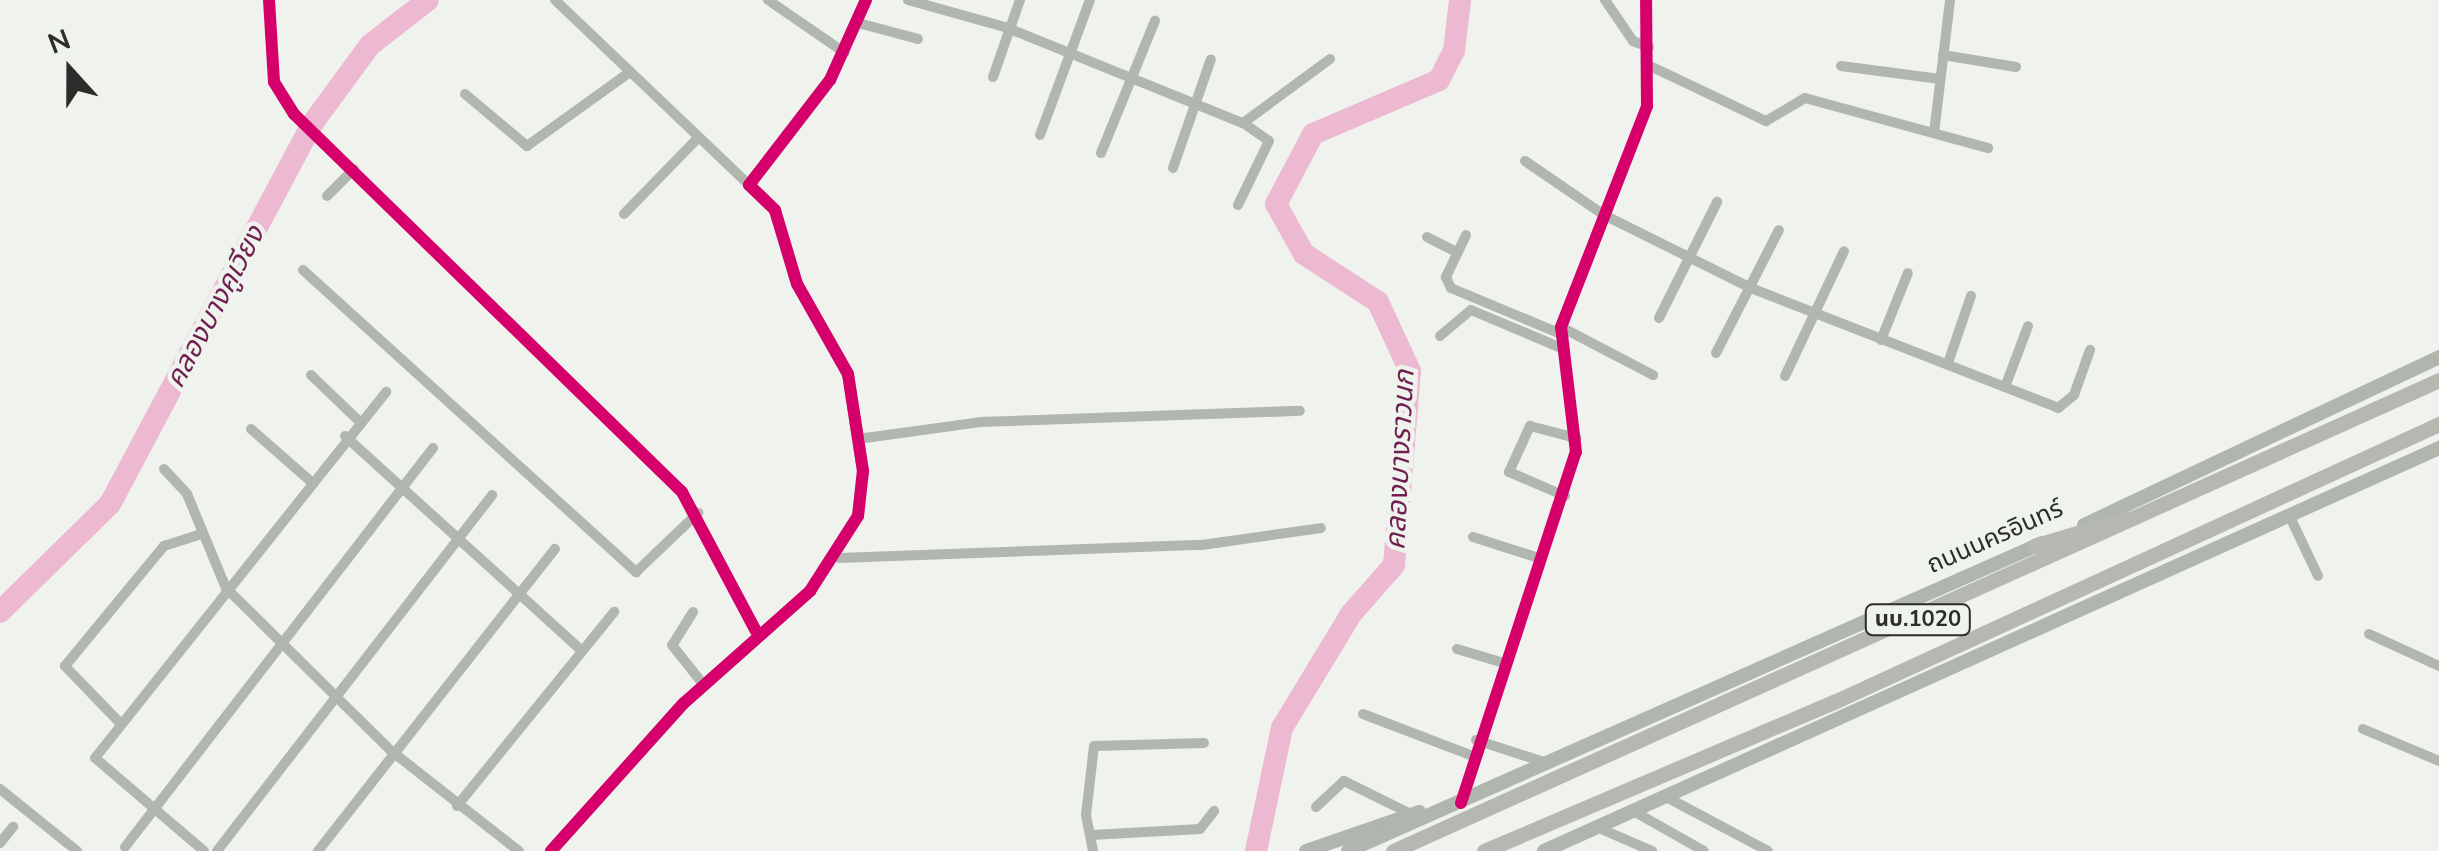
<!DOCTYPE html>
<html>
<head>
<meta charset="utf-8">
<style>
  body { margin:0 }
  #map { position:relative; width:2439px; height:851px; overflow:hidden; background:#f0f2ee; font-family:"Nunito Sans","Noto Sans Thai",sans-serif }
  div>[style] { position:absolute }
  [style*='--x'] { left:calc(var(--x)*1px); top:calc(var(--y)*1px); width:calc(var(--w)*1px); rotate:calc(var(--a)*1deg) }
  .river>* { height:22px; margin:-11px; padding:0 11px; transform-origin:11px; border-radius:11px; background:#ecb9d1 }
  .minor>* { height:10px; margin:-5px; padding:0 5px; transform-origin:5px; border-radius:5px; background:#b1b6ae }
  .tertiary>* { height:12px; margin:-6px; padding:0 6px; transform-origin:6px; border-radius:6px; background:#b1b6ae }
  .secondary>* { height:14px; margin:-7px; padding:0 7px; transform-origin:7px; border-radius:7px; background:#b0b6ad }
  .primary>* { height:15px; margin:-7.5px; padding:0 7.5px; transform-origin:7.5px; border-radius:7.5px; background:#b4b8b0 }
  .cycleway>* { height:12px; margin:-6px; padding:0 6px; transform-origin:6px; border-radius:6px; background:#d6006c }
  span { translate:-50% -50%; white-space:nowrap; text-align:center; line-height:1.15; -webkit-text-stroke:9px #eff3ed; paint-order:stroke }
  .shield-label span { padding:2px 8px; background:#eff3ed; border:2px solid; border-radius:8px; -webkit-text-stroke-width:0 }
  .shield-label { font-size:22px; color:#2c2d2b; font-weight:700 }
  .street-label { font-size:25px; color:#2c2d2b }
  .water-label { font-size:28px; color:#711f50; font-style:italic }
  .north { position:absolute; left:20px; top:20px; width:100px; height:100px; -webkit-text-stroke:8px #eff3ed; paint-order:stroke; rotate:339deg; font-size:28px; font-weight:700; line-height:40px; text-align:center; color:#2c2d2b }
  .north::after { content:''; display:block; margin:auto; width:35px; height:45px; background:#2c2d2b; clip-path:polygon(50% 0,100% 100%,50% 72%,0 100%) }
</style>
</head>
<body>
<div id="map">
  <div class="river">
    <i style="--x:0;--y:612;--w:154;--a:-44.5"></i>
    <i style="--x:110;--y:504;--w:430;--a:-62"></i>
    <i style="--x:312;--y:124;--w:98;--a:-53.7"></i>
    <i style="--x:370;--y:45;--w:73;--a:-37.8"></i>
    <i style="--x:1256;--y:851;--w:126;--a:-78.1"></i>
    <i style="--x:1282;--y:728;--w:133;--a:-58.8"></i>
    <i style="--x:1351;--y:614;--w:65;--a:-48.7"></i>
    <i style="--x:1394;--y:565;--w:195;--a:-85.3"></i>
    <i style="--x:1410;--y:371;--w:76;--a:-114.9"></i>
    <i style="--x:1378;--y:302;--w:88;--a:-147"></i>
    <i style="--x:1304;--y:254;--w:57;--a:-119.2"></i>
    <i style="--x:1276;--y:204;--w:79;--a:-62.1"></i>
    <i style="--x:1313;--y:134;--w:137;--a:-23.2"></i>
    <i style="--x:1439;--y:80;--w:33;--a:-63"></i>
    <i style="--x:1454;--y:51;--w:51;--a:-83.3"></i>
  </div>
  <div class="minor">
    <i style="--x:269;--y:0;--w:82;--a:86.5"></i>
    <i style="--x:274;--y:82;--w:38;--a:58"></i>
    <i style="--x:294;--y:114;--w:542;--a:44.25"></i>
    <i style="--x:682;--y:492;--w:157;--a:62"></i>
    <i style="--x:555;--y:0;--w:268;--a:43.6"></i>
    <i style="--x:768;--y:0;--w:93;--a:34.5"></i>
    <i style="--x:908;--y:0;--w:101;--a:15.6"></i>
    <i style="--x:1005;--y:27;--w:257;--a:22"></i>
    <i style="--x:1243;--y:123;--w:108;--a:-36.3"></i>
    <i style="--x:1605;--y:0;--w:50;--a:55.7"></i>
    <i style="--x:1633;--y:41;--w:17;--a:21"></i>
    <i style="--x:858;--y:23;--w:62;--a:14.9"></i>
    <i style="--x:1943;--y:55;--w:74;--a:9.3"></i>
    <i style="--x:1648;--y:65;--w:131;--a:25.4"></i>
    <i style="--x:1766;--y:121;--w:45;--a:-30.5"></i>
    <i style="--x:1805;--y:98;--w:190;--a:15.3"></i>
    <i style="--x:1841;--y:66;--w:100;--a:7.5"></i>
    <i style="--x:993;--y:77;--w:82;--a:-70.7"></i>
    <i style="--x:465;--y:94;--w:81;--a:40"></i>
    <i style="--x:527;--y:146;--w:127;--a:-35.7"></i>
    <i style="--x:1934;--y:133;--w:134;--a:-83.1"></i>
    <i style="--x:1040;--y:135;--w:144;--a:-69.7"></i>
    <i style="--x:1101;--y:153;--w:143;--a:-67.8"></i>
    <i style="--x:1525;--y:161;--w:96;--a:34.4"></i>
    <i style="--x:1604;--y:215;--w:164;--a:26.4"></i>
    <i style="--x:1751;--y:288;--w:330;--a:21.3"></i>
    <i style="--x:2058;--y:408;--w:21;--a:-39"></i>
    <i style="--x:2074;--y:395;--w:48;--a:-70.4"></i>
    <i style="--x:1173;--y:168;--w:115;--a:-70.8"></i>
    <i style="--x:327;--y:196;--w:38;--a:-45"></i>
    <i style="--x:1238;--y:205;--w:71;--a:-64.2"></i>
    <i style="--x:1269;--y:141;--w:32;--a:-145"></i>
    <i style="--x:624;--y:214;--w:107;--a:-45.8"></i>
    <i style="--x:1466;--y:235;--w:47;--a:115.5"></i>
    <i style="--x:1446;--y:277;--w:12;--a:66"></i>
    <i style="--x:1451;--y:288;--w:119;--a:22.7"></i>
    <i style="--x:1427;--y:237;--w:33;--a:27"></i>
    <i style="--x:303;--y:270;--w:450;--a:42.2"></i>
    <i style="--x:636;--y:572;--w:86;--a:-43.6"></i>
    <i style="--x:1659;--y:318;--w:130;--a:-63.4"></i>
    <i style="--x:1561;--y:327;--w:104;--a:27.6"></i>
    <i style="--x:1440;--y:336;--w:40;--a:-40"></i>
    <i style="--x:1471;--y:310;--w:95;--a:22.8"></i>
    <i style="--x:1881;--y:340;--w:72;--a:-68.1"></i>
    <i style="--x:1716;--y:353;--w:138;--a:-62.9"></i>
    <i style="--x:1948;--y:363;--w:71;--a:-71.1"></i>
    <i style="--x:311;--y:375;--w:65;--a:43.8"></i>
    <i style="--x:1785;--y:376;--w:138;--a:-64.7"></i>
    <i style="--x:2005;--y:387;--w:65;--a:-69.3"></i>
    <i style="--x:251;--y:429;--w:77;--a:41.3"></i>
    <i style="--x:345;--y:436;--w:320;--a:42.2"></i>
    <i style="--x:858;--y:439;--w:123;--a:-7.9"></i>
    <i style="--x:980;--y:422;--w:320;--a:-2"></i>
    <i style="--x:164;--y:469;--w:34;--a:47"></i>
    <i style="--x:187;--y:494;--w:102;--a:67.5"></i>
    <i style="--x:226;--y:588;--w:231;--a:44.6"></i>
    <i style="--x:390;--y:750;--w:164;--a:38.1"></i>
    <i style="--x:1565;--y:496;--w:61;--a:-156.8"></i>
    <i style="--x:1509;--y:472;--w:51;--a:-65.5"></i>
    <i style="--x:1530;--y:426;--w:48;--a:14.6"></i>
    <i style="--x:2290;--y:517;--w:65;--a:64.6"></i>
    <i style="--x:1473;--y:537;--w:72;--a:17.7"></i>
    <i style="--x:839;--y:558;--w:363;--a:-2.1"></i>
    <i style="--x:1202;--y:545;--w:120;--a:-8.1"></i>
    <i style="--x:693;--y:612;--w:39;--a:122"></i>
    <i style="--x:672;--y:645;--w:50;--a:51.5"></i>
    <i style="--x:2369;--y:634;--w:77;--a:24.6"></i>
    <i style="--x:1457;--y:649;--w:49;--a:16.6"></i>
    <i style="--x:1363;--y:714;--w:118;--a:20.9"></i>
    <i style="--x:119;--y:722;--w:78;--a:-134"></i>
    <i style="--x:65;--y:666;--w:156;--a:-50.5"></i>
    <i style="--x:164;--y:546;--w:40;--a:-18"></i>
    <i style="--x:2363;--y:729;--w:82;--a:22.8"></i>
    <i style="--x:1476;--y:740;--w:75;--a:17.9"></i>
    <i style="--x:0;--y:789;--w:99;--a:38.8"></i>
    <i style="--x:1668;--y:798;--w:113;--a:27.9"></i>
    <i style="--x:1461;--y:802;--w:368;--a:-71.8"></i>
    <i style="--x:1576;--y:452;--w:126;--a:-96.8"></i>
    <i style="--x:1561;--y:327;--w:237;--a:-68.7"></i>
    <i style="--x:1647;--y:106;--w:106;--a:-90.5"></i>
    <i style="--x:457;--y:806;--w:250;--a:-51"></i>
    <i style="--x:1316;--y:807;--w:38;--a:-43"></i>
    <i style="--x:1344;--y:781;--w:75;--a:26.2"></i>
    <i style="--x:1635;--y:812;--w:79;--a:29.5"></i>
    <i style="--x:1599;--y:828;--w:58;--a:23.5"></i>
    <i style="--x:1091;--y:835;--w:109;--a:-3.2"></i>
    <i style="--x:1200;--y:829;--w:23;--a:-52"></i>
    <i style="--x:0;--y:843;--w:21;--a:-51"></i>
    <i style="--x:125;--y:847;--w:504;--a:-52.33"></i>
    <i style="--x:204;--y:851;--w:143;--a:-139.5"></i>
    <i style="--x:95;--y:758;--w:468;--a:-51.5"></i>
    <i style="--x:217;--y:851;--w:450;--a:-52.3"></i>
    <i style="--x:318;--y:851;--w:384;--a:-51.9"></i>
    <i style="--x:1093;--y:851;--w:37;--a:-101"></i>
    <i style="--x:1086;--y:815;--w:69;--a:-83.4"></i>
    <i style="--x:1094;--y:746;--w:110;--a:-1.6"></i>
  </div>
  <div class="tertiary">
    <i style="--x:551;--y:851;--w:199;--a:-48.1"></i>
    <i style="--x:684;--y:703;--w:169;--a:-41.6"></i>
    <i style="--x:810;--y:591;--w:89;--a:-57.4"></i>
    <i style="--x:858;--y:516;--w:45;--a:-83.7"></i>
    <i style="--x:863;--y:471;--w:98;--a:-98.8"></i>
    <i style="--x:848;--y:374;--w:103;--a:-119.5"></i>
    <i style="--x:797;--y:284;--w:77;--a:-106.6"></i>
    <i style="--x:775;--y:210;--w:36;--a:-136"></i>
    <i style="--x:749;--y:185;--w:133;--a:-52.4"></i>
    <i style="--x:830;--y:80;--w:88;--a:-65.8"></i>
  </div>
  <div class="secondary">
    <i style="--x:2084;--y:525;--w:393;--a:-25.3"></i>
    <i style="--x:1306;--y:851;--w:120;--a:-19"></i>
    <i style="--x:1348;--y:851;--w:759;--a:-23.93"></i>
    <i style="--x:1544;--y:851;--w:982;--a:-24.24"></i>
  </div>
  <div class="primary">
    <i style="--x:2034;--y:546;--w:96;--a:-16.9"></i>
    <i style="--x:1393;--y:851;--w:1147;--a:-24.24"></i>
    <i style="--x:1484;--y:851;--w:383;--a:-23.1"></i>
    <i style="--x:1836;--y:701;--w:664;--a:-24.67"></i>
  </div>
  <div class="cycleway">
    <i style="--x:269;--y:0;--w:82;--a:86.5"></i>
    <i style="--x:274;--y:82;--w:38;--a:58"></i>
    <i style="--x:294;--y:114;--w:542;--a:44.25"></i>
    <i style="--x:682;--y:492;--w:157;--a:62"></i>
    <i style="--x:1461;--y:803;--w:369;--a:-71.9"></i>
    <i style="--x:1576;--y:452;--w:126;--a:-96.8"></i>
    <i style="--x:1561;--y:327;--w:237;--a:-68.7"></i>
    <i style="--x:1647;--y:106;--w:106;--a:-90.5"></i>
    <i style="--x:551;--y:851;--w:199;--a:-48.1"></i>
    <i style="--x:684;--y:703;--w:169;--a:-41.6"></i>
    <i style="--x:810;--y:591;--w:89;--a:-57.4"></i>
    <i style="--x:858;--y:516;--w:45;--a:-83.7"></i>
    <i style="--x:863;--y:471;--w:98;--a:-98.8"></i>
    <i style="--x:848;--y:374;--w:103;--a:-119.5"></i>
    <i style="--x:797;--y:284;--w:77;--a:-106.6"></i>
    <i style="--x:775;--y:210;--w:36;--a:-136"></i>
    <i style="--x:749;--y:185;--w:133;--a:-52.4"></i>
    <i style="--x:830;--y:80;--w:88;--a:-65.8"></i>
  </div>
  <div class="shield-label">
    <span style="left:1918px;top:620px">นบ.1020</span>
  </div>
  <div class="street-label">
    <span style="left:1995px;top:537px;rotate:-24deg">ถนนนครอินทร์</span>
  </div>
  <div class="water-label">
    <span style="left:215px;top:307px;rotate:-62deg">คลองบางคูเวียง</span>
    <span style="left:1400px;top:460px;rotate:-87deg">คลองบางราวนก</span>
  </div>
  <div class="north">N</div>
</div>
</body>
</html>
